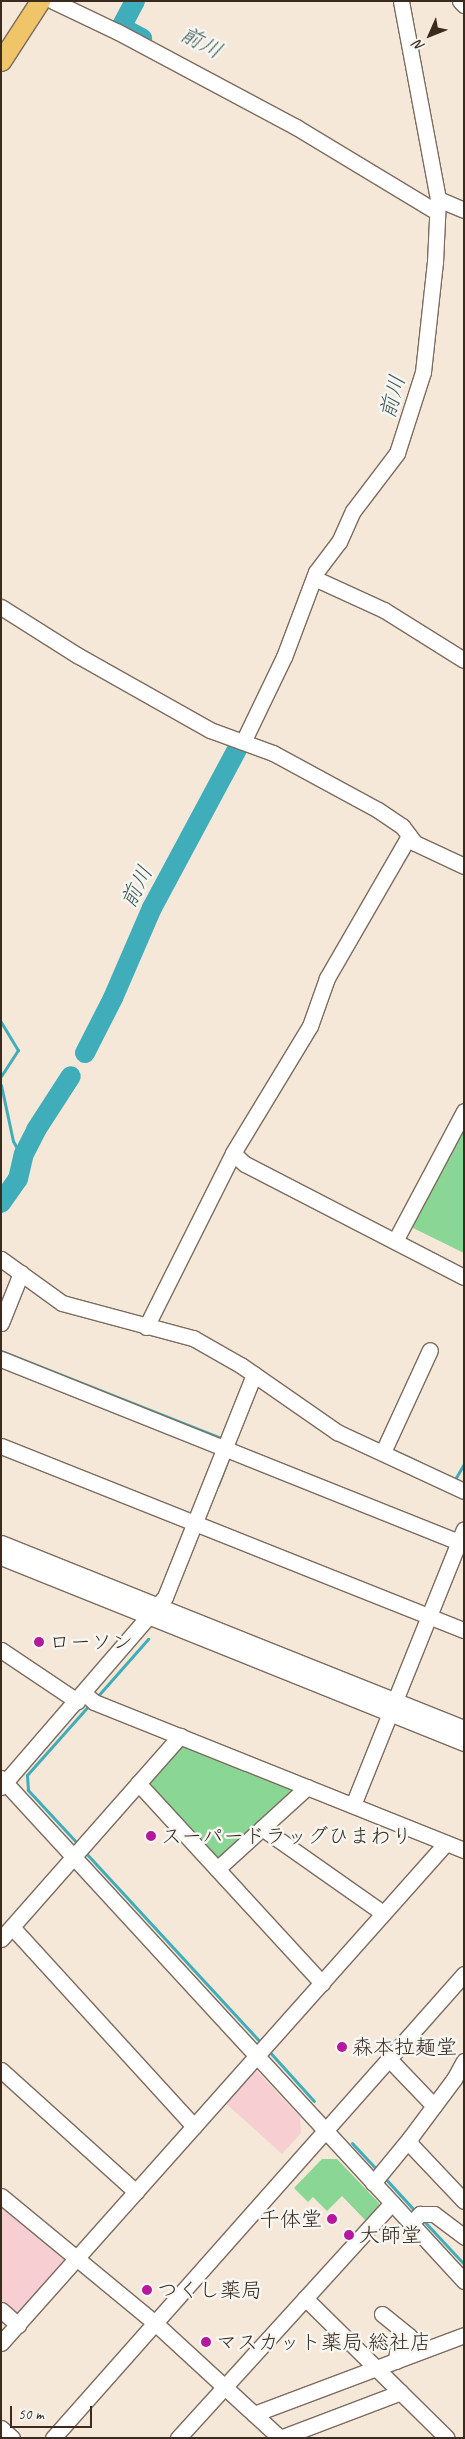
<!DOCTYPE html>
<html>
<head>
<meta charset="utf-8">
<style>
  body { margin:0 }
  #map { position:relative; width:465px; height:2439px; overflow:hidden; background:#f5e8d8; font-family:Caveat,"Klee One",sans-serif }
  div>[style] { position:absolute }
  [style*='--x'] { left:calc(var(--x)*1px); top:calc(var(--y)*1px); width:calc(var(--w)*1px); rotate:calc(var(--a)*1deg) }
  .built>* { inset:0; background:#f7cfd3 }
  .green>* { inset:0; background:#8ad694 }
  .stream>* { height:3px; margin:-1.5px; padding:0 1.5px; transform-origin:1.5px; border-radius:1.5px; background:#3faeba }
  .river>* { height:20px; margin:-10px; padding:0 10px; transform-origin:10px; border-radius:10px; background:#3faeba }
  .roads { filter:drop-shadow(1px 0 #7c6c5f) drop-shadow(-1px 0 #7c6c5f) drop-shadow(0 1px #7c6c5f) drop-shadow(0 -1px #7c6c5f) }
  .minor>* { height:15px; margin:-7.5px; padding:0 7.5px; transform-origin:7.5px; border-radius:7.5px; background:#fff }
  .major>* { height:19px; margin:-9.5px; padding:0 9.5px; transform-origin:9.5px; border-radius:9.5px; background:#f0c469 }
  .dots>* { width:14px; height:14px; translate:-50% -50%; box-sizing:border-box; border:2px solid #f6f6f2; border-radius:50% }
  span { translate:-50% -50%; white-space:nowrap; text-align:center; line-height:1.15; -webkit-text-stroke:5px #f6f6f2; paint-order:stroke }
  .poi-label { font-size:21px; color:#3b2a1e }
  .left { translate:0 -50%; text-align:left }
  .right { translate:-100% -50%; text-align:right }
  .water-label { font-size:22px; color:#3c5855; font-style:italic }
  .frame { position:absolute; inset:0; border:2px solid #3b2a1e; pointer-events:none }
  .north { position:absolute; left:405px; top:10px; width:50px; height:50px; -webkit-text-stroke:4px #f6f6f2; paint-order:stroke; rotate:226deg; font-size:14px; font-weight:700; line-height:20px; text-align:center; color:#3b2a1e }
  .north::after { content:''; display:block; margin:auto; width:18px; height:22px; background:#3b2a1e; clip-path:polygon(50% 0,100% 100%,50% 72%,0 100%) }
  .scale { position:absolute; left:10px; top:2406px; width:82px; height:22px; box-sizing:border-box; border:2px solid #3b2a1e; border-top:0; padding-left:6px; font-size:15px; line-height:18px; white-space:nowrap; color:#3b2a1e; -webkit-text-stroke:4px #f6f6f2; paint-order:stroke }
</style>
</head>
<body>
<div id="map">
  <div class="built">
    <i style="clip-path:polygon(251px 2069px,256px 2070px,300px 2117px,301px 2133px,282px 2154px,222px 2100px)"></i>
    <i style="clip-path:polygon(1px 2205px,66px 2257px,66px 2263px,21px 2314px,14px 2316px,1px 2304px)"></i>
  </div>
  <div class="green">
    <i style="clip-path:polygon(464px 1119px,464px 1253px,409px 1226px)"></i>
    <i style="clip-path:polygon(178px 1744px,296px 1788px,216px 1861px,147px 1787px,146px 1780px)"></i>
    <i style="clip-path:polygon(322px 2159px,337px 2159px,379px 2203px,379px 2210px,367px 2222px,342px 2196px,327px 2211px,313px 2197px,308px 2202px,294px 2188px)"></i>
  </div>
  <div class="stream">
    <i style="--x:1;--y:1022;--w:33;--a:59"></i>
    <i style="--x:18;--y:1050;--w:31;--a:123"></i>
    <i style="--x:1;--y:1085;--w:57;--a:77.9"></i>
    <i style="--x:13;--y:1141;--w:21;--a:61"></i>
    <i style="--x:1;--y:1351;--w:237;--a:21.6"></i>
    <i style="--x:391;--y:1449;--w:31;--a:25"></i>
    <i style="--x:454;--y:1481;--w:20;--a:-60"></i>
    <i style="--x:218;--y:1485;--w:30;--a:-69"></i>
    <i style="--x:96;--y:1698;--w:79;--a:-48.6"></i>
    <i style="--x:78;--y:1844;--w:74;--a:-132.8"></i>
    <i style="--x:28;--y:1790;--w:15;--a:-94"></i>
    <i style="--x:27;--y:1775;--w:95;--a:-48.4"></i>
    <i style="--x:84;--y:1851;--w:261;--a:47.3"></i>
    <i style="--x:267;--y:2049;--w:70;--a:47.9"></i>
    <i style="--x:352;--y:2143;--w:37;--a:47"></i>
    <i style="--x:383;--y:2176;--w:49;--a:47.5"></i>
    <i style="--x:422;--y:2219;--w:62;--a:47"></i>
  </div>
  <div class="river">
    <i style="--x:135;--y:1;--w:30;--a:118"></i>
    <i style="--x:121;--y:27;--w:24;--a:28"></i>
    <i style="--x:85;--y:1053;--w:62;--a:-63"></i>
    <i style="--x:113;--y:998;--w:98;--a:-66.6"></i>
    <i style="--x:152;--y:908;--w:184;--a:-61.8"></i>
    <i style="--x:1;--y:1203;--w:29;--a:-55"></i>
    <i style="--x:18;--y:1179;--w:26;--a:-77"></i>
    <i style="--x:24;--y:1154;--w:27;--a:-63"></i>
    <i style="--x:36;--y:1130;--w:64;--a:-57.1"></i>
  </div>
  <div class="roads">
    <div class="minor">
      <i style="--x:53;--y:1;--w:72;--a:25.5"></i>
      <i style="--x:118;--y:32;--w:202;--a:28.1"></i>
      <i style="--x:296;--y:127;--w:162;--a:31.1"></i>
      <i style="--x:460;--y:1;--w:6;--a:45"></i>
      <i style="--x:438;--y:199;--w:28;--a:23"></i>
      <i style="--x:314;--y:578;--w:77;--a:24.6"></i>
      <i style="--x:384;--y:610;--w:94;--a:32"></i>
      <i style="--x:1;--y:607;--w:90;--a:32.3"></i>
      <i style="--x:77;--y:655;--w:153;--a:29.4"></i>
      <i style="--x:210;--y:730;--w:67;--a:20.1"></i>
      <i style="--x:273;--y:753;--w:119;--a:28.5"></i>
      <i style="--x:378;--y:810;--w:29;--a:34"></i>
      <i style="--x:402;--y:826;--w:21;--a:53"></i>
      <i style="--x:415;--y:843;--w:54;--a:25.1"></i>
      <i style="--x:244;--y:740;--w:92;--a:-64.3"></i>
      <i style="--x:284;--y:657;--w:91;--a:-69.4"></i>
      <i style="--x:316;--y:572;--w:38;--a:-53"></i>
      <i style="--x:339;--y:542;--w:34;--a:-66"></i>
      <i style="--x:353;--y:511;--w:73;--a:-52.8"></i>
      <i style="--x:397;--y:453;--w:85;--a:-72.2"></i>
      <i style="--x:423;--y:372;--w:111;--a:-83.8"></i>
      <i style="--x:435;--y:262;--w:63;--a:-87.3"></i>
      <i style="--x:438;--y:199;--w:201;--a:-100.6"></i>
      <i style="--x:233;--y:1153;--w:16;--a:43"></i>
      <i style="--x:245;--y:1164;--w:246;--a:27.3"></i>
      <i style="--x:395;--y:1241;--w:147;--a:-62"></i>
      <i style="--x:1;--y:1259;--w:75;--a:35.8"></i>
      <i style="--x:62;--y:1303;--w:136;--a:15"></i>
      <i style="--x:193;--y:1338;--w:56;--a:29.7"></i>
      <i style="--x:242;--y:1366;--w:116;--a:34.8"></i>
      <i style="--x:337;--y:1432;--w:140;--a:24.9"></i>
      <i style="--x:1;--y:1323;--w:54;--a:-68.2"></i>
      <i style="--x:146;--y:1327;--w:195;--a:-63.4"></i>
      <i style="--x:233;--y:1153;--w:149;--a:-58.8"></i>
      <i style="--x:310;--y:1026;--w:51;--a:-70.5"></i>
      <i style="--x:327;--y:978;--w:164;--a:-60"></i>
      <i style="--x:1;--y:1359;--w:493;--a:21.8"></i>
      <i style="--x:1;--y:1446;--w:498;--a:21.7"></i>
      <i style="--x:383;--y:1452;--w:112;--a:-65.3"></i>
      <i style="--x:1;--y:1543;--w:499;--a:21.8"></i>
      <i style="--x:1;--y:1557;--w:499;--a:21.9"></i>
      <i style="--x:1;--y:1650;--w:92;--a:33.9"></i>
      <i style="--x:84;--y:1693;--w:13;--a:42"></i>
      <i style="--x:94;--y:1702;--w:399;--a:21.8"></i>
      <i style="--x:1;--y:1778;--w:684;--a:47.37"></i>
      <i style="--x:138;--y:1783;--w:272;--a:47.4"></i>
      <i style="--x:1;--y:1787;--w:251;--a:-49.2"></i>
      <i style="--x:165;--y:1597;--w:240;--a:-68.2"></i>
      <i style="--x:353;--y:1805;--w:297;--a:-68.1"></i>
      <i style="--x:262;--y:1828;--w:148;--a:35.1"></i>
      <i style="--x:217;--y:1869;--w:122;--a:-42.3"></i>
      <i style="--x:12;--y:1927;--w:270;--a:47.6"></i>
      <i style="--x:1;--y:1939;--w:271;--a:-48.6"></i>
      <i style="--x:389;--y:2059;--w:65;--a:46.2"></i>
      <i style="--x:464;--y:2061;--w:21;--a:119"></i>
      <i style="--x:454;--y:2079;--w:74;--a:126.7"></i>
      <i style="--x:410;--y:2138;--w:7;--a:82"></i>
      <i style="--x:411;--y:2145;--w:77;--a:46.6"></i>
      <i style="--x:1;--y:2070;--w:182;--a:42.1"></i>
      <i style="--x:373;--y:2183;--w:58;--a:-50.6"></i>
      <i style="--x:1;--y:2196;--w:200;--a:39.5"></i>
      <i style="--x:155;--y:2323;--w:170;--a:42.6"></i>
      <i style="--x:411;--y:2223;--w:13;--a:-45"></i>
      <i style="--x:420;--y:2214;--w:14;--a:0"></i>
      <i style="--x:434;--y:2214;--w:38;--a:37"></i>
      <i style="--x:305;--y:2298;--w:199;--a:44.6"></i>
      <i style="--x:1;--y:2310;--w:23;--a:41"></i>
      <i style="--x:382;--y:2314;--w:35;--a:39"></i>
      <i style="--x:409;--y:2336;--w:20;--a:127"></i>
      <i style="--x:397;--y:2352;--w:9;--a:96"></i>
      <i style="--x:1;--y:2343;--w:669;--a:-48.33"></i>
      <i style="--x:254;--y:2414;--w:224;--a:-20.6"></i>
      <i style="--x:1;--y:2428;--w:15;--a:42"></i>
      <i style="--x:53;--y:2438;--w:620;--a:-48.47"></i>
      <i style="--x:178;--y:2438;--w:318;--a:-47.7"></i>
      <i style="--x:280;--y:2438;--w:129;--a:-20.8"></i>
    </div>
    <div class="major">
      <i style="--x:1;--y:61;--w:72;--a:-57"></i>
    </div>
  </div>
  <div class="dots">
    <i style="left:39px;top:1642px;background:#b5179e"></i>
    <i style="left:151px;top:1836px;background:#b5179e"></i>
    <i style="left:342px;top:2047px;background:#b5179e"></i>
    <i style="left:332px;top:2219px;background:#b5179e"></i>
    <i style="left:349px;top:2235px;background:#b5179e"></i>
    <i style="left:147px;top:2290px;background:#b5179e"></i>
    <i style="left:206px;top:2342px;background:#b5179e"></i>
  </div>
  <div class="poi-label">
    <span class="left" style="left:49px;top:1642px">ローソン</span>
    <span class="left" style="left:161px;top:1836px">スーパードラッグひまわり</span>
    <span class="left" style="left:352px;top:2047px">森本拉麺堂</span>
    <span class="right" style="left:322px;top:2219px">千体堂</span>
    <span class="left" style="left:359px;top:2235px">大師堂</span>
    <span class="left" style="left:157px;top:2290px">つくし薬局</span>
    <span class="left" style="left:216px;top:2342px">マスカット薬局 総社店</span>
  </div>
  <div class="water-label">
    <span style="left:201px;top:43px;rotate:28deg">前川</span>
    <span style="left:393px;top:397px;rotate:-75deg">前川</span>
    <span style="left:137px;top:887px;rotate:-63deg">前川</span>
  </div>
  <div class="frame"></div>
  <div class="north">N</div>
  <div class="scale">50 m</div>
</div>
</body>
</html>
